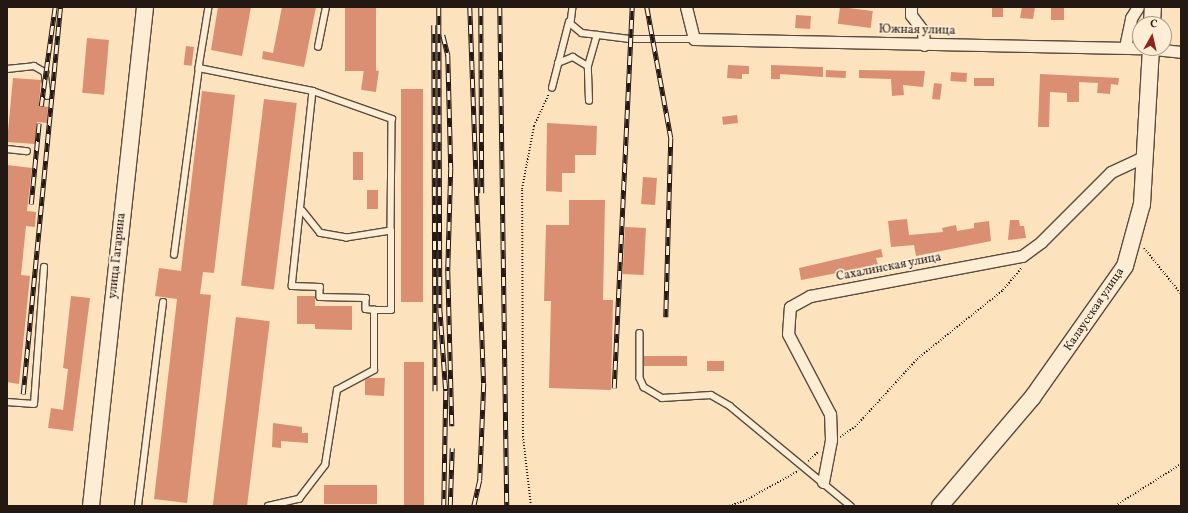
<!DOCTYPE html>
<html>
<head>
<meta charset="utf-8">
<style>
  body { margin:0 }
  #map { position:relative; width:1188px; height:513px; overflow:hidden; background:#fce3be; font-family:Vollkorn,serif }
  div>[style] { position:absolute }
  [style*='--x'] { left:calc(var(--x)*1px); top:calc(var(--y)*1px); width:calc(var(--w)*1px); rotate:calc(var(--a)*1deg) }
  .building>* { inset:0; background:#da8e72; transform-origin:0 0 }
  .path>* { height:2px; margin-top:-1px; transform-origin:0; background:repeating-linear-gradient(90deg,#241812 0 1px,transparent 0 3px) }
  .roads { filter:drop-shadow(1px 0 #5a4b3d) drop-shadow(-1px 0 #5a4b3d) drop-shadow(0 1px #5a4b3d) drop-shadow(0 -1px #5a4b3d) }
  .lane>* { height:5.5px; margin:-2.75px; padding:0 2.75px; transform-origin:2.75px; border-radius:2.75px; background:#fdedd5 }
  .street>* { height:11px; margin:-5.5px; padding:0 5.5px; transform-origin:5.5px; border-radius:5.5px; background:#fdedd5 }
  .secondary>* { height:16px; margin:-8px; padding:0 8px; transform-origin:8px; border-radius:8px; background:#fdedd5 }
  .rail>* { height:4.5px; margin-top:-2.25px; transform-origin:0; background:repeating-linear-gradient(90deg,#fdedd5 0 9px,#241812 0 18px); box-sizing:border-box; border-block:1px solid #241812 }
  span { translate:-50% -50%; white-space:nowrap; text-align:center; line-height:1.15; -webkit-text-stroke:3.5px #fdedd5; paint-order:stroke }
  .street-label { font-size:12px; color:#241812 }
  .frame { position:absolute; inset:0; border:8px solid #241812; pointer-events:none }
  .north { position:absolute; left:1132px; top:16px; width:40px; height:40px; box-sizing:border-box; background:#fdedd5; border:1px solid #a69887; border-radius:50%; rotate:8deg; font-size:11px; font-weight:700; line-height:16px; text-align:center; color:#241812 }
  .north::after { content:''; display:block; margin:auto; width:14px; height:18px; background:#8f2418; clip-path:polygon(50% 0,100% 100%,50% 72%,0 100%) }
</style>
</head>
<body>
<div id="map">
  <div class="building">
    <i style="clip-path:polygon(218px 7px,251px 7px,242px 56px,211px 50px)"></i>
    <i style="clip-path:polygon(282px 7px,316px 7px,304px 67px,262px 59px,263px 51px,273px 53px)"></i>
    <i style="left:345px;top:7px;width:31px;height:64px"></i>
    <i style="left:840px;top:7px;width:33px;height:17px;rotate:7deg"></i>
    <i style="left:992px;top:7px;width:11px;height:10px"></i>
    <i style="clip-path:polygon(1022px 7px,1035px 7px,1033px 19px,1020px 18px)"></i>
    <i style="left:1051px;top:7px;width:13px;height:13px"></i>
    <i style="left:796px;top:15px;width:15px;height:13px;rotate:4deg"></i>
    <i style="left:87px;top:38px;width:22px;height:55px;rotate:5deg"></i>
    <i style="left:186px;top:46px;width:8px;height:19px;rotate:7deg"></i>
    <i style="clip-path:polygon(728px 65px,749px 66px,749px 74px,742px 74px,742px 79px,727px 78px)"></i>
    <i style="clip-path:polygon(771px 65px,823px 67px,823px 77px,780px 74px,780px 79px,771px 79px)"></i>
    <i style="left:364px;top:69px;width:15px;height:21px;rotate:8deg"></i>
    <i style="left:826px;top:70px;width:20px;height:7px;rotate:3deg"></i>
    <i style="clip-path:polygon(859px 70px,925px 71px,923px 87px,903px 85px,904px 95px,892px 96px,891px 79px,859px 78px)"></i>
    <i style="left:951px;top:72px;width:16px;height:9px;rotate:4deg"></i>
    <i style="clip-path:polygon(1040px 74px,1119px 78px,1118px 85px,1111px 84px,1110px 94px,1097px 93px,1098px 83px,1079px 82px,1079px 102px,1067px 102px,1067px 93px,1050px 92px,1049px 127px,1038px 127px)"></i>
    <i style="clip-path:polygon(13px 78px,41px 80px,39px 105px,48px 107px,47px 123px,37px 122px,35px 144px,7px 142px)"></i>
    <i style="left:974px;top:78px;width:20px;height:8px"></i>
    <i style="left:934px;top:83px;width:8px;height:16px;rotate:7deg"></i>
    <i style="left:401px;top:89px;width:22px;height:213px"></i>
    <i style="clip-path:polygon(202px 91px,235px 95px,214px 273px,203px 272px,200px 294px,211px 295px,187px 503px,154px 499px,177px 299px,155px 296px,159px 268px,181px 271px)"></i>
    <i style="left:264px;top:99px;width:33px;height:188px;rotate:7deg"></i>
    <i style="left:737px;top:115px;width:8px;height:15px;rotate:83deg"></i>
    <i style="clip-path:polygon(547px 123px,597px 126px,596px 155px,575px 155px,575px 173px,562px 173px,562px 192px,546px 191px)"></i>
    <i style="left:353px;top:152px;width:10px;height:28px"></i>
    <i style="clip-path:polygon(7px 165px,32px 168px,27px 211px,36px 212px,35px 227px,26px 226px,21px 275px,30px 276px,19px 384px,7px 382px)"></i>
    <i style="left:643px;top:177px;width:14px;height:27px;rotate:4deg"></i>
    <i style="left:378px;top:190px;width:19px;height:11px;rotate:90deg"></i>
    <i style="clip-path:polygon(569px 200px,605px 200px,603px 300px,613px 300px,611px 390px,549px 388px,551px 301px,544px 301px,546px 225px,569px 225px)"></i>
    <i style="clip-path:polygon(907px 219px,909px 235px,943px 232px,942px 228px,956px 225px,957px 231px,974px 228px,974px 223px,989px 221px,991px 241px,916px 256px,914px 245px,891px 247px,888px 221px)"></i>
    <i style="clip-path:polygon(1010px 220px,1019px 220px,1020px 226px,1024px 226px,1026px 238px,1008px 240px)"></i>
    <i style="left:625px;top:227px;width:21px;height:47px;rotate:3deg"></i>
    <i style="clip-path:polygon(881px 249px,883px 257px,876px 258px,878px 265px,801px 280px,799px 268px)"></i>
    <i style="clip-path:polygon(71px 296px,90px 298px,73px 431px,48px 428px,51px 408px,63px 410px,68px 369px,63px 368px)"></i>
    <i style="clip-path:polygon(297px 296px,315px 296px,315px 306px,352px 306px,352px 330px,315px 329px,315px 324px,297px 324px)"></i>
    <i style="left:236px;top:317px;width:34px;height:190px;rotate:7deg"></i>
    <i style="left:687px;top:356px;width:10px;height:43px;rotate:90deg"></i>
    <i style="left:707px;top:361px;width:17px;height:10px"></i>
    <i style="left:404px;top:362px;width:20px;height:144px"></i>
    <i style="clip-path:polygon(369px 378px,385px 378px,384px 396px,365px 395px,365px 380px)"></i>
    <i style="clip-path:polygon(273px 423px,302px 427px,302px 433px,308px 433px,308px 443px,281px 441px,281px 448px,272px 447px)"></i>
    <i style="left:324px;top:485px;width:53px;height:19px"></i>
  </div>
  <div class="path">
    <i style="--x:1144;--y:248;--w:59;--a:51.2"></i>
    <i style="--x:840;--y:437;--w:18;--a:-34"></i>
    <i style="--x:855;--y:427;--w:92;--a:-47.6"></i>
    <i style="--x:917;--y:359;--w:110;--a:-38.7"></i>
    <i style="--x:1003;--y:290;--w:30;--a:-50"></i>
    <i style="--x:808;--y:461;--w:13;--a:-42"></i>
    <i style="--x:531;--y:506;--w:69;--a:-96.6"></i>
    <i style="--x:523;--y:437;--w:248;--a:-90.2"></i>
    <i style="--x:522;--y:189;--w:64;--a:-79.2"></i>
    <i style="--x:534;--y:126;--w:35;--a:-65"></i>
    <i style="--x:729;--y:506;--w:18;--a:-19"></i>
    <i style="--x:746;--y:500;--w:60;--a:-29.1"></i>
    <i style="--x:1115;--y:506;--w:78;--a:-32.5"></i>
  </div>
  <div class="roads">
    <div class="lane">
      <i style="--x:209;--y:7;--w:62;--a:99.3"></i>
      <i style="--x:199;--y:68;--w:116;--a:11.4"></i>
      <i style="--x:313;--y:91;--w:196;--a:96.1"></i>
      <i style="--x:292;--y:286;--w:28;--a:2"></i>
      <i style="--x:320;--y:287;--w:10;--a:90"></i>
      <i style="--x:320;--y:297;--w:46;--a:1.2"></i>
      <i style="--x:366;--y:298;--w:11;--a:90"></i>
      <i style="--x:366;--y:309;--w:8;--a:7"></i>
      <i style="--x:573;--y:7;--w:17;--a:97"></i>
      <i style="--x:571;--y:24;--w:14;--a:39"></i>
      <i style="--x:582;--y:33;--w:48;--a:7.1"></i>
      <i style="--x:630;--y:39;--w:64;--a:0"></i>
      <i style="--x:318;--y:47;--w:41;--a:-78.7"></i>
      <i style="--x:558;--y:63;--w:16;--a:-22"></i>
      <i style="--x:573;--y:57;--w:17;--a:31"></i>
      <i style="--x:7;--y:69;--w:27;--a:-6"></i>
      <i style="--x:34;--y:66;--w:13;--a:29"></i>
      <i style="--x:45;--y:72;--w:24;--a:83"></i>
      <i style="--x:552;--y:88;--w:68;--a:-75.6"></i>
      <i style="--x:313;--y:91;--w:84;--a:19.5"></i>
      <i style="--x:392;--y:119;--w:112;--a:90.5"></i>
      <i style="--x:589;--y:101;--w:35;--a:-92"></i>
      <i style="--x:588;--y:66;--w:32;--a:-74"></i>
      <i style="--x:7;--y:149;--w:20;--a:6"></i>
      <i style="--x:174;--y:255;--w:189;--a:-82.4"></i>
      <i style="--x:640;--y:333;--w:45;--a:90"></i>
      <i style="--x:640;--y:378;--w:10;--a:66"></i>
      <i style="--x:644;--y:387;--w:21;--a:31"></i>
      <i style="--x:662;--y:398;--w:49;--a:-3.5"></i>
      <i style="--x:711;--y:395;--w:22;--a:30"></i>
      <i style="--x:730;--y:406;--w:157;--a:39.6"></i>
      <i style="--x:7;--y:402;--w:27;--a:4"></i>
      <i style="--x:34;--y:404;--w:137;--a:-85.8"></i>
      <i style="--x:138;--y:506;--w:205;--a:-83"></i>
      <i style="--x:268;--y:506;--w:32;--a:-13"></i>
      <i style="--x:299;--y:499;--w:43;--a:-52.6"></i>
      <i style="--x:325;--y:465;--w:76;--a:-80.9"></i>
      <i style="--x:337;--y:390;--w:42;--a:-28.4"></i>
      <i style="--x:374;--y:370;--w:60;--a:-90"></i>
      <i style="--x:374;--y:310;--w:17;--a:0"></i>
      <i style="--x:391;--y:310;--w:79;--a:-90"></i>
      <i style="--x:391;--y:231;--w:45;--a:171"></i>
      <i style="--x:347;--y:238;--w:27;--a:-170"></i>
      <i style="--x:320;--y:233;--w:28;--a:-129"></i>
    </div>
    <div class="street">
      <i style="--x:686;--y:7;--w:33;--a:76"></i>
      <i style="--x:694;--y:39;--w:446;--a:1.2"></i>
      <i style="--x:911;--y:7;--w:8;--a:90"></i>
      <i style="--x:911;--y:15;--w:20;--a:53"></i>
      <i style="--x:923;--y:31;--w:14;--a:86"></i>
      <i style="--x:1125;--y:47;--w:30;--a:-78"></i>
      <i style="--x:1131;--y:18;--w:13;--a:-58"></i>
      <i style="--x:1144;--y:48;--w:37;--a:6"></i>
      <i style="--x:823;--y:482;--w:43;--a:-79.2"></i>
      <i style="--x:831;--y:440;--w:26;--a:-92"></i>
      <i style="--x:830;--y:414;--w:90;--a:-117.7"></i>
      <i style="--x:788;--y:334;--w:27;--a:-86"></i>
      <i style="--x:790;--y:307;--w:23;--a:-29"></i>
      <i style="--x:810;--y:296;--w:216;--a:-10.7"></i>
      <i style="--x:1022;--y:256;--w:24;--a:-36"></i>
      <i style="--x:1041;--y:242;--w:99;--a:-45"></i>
      <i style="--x:1111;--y:172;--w:38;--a:-25"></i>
    </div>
    <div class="secondary">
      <i style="--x:1152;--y:24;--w:17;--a:-87"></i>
      <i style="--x:91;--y:506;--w:502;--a:-83.82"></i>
      <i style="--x:940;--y:506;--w:142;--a:-49.6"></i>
      <i style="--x:1032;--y:398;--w:161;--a:-54.8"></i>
      <i style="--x:1125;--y:266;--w:64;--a:-74.7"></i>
      <i style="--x:1142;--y:204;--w:156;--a:-86.7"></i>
    </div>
  </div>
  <div class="rail">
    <i style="--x:439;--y:7;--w:301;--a:89.8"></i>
    <i style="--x:440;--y:308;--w:83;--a:85.9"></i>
    <i style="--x:446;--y:391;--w:115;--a:91"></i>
    <i style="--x:470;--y:7;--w:376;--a:87.9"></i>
    <i style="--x:484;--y:383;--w:97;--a:92.4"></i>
    <i style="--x:480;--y:480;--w:27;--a:103"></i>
    <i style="--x:481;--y:7;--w:186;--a:89.7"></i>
    <i style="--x:500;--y:7;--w:499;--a:89.2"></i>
    <i style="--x:647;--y:7;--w:133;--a:79.6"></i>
    <i style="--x:671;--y:138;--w:179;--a:91.6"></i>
    <i style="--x:434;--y:25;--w:366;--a:89.8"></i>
    <i style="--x:443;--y:35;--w:21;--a:76"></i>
    <i style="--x:448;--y:55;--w:113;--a:88.5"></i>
    <i style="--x:451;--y:168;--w:103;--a:91.7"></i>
    <i style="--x:448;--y:271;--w:155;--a:88.5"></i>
    <i style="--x:41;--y:106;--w:100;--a:-82"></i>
    <i style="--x:31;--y:204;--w:81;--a:-84.4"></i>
    <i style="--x:614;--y:388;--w:381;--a:-87.3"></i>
    <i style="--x:23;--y:394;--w:389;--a:-84.5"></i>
    <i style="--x:450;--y:506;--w:58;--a:-88"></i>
  </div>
  <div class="street-label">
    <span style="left:917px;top:31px;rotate:1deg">Южная улица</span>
    <span style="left:118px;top:256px;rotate:-84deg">улица Гагарина</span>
    <span style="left:889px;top:268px;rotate:-11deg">Сахалинская улица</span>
    <span style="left:1095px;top:310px;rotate:-56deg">Калаусская улица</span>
  </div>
  <div class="frame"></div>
  <div class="north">С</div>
</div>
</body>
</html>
